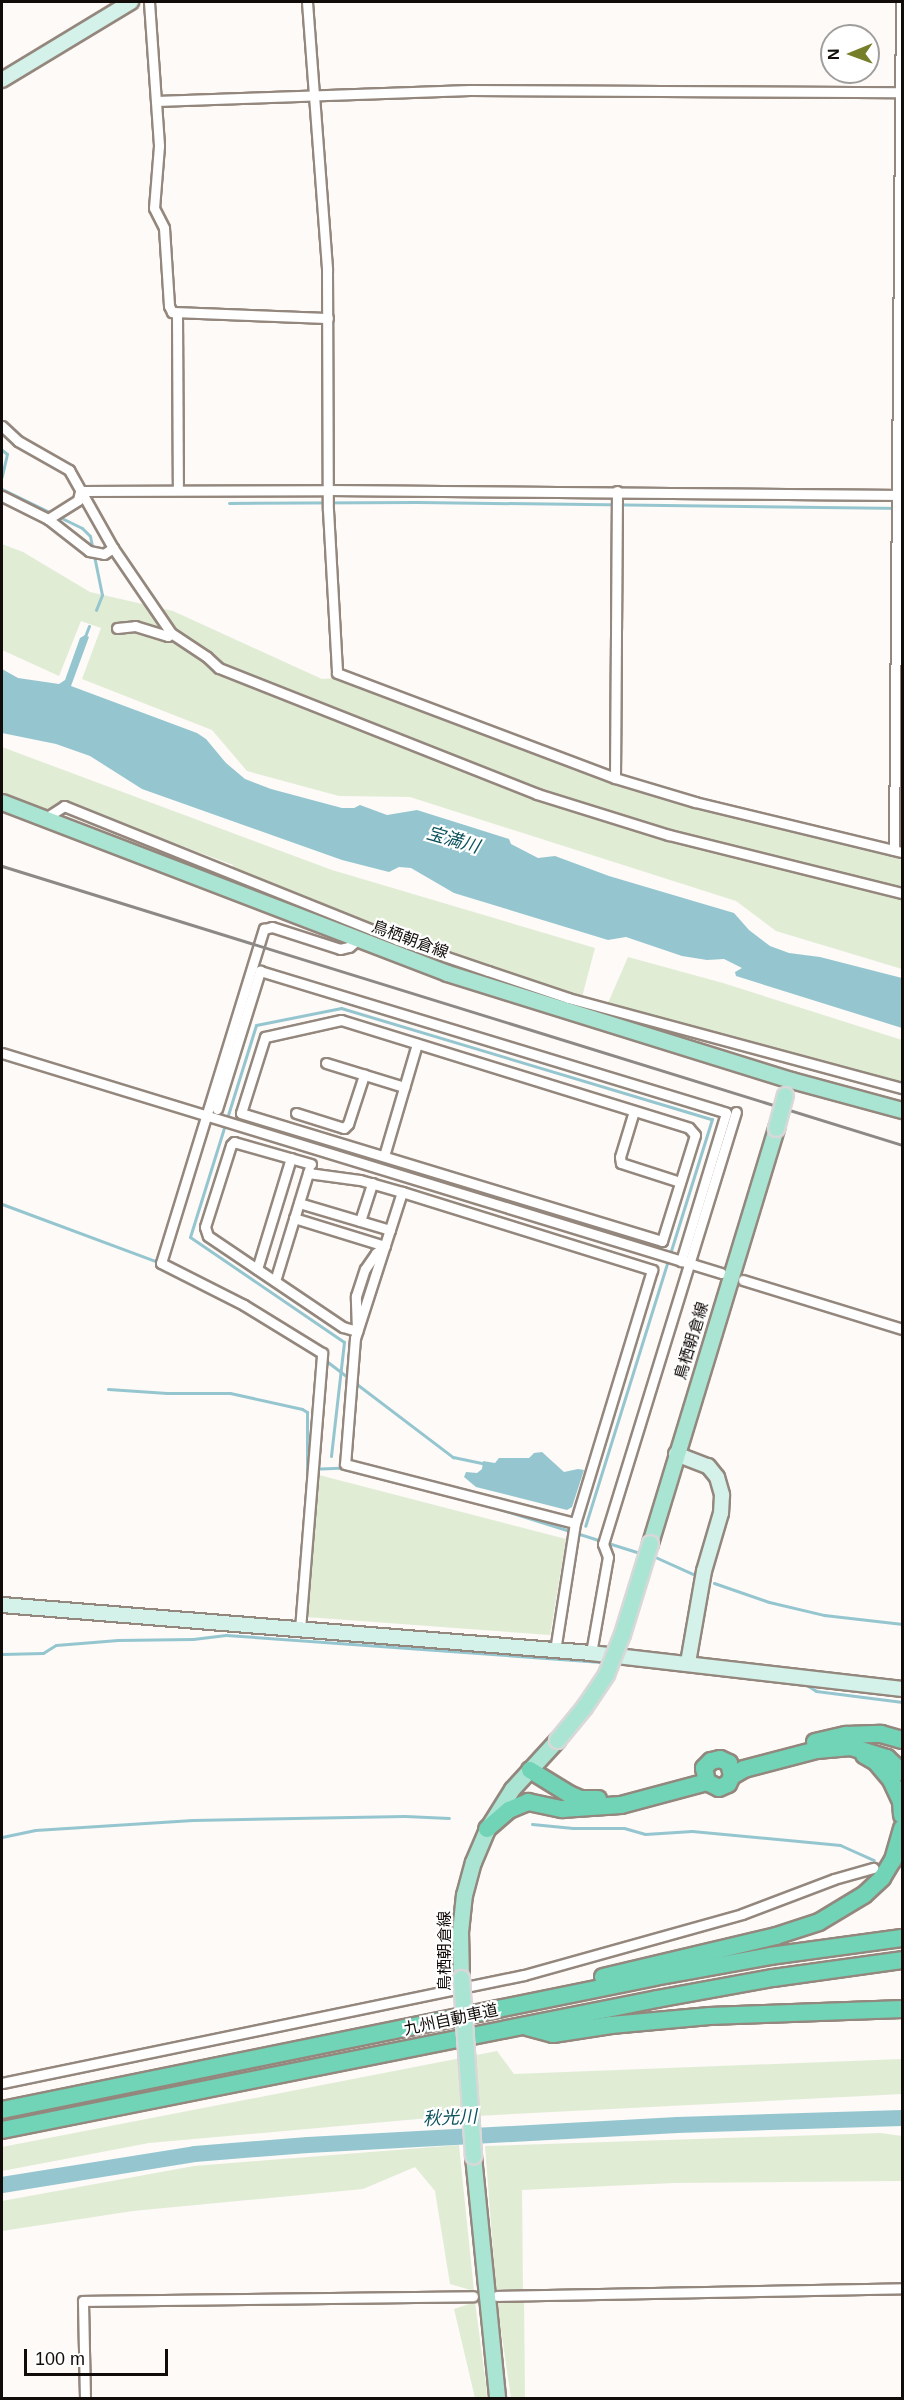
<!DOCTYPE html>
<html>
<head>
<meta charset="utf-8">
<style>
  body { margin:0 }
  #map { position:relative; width:904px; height:2400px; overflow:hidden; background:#fdfaf8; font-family:Helvetica,"Noto Sans JP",sans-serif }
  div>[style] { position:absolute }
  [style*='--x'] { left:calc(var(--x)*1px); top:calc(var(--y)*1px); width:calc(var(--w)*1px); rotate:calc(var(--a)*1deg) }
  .green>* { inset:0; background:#e1ecd5 }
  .water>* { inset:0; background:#95c6cf }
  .stream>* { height:3px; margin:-1.5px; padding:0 1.5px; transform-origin:1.5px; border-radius:1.5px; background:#95c6cf }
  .river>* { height:16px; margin:-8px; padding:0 8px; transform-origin:8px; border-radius:8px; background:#95c6cf }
  .roads { filter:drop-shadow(2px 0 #94877d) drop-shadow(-2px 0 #94877d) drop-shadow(0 2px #94877d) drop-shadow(0 -2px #94877d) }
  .street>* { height:9px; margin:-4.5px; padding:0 4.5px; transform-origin:4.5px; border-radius:4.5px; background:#fff }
  .secondary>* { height:14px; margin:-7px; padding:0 7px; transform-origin:7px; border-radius:7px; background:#d4f2e9 }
  .primary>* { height:15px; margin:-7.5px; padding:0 7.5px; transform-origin:7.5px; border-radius:7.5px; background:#aae5d4 }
  .highway>* { height:16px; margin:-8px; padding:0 8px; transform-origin:8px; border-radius:8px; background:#71d4b7 }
  .rail>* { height:3px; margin:-1.5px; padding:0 1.5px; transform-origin:1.5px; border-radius:1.5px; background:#8d8986 }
  .bridges { filter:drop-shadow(2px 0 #d9d8d8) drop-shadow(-2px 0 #d9d8d8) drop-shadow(0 2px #d9d8d8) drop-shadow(0 -2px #d9d8d8) }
  .primary-bridge>* { height:15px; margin:-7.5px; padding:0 7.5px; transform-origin:7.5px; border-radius:7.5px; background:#aae5d4 }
  span { translate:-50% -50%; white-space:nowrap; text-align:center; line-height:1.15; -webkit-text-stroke:4.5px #fff; paint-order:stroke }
  .street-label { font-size:16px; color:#110c09 }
  .water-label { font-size:18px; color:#0a525c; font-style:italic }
  .frame { position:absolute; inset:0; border:3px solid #110c09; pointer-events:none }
  .north { position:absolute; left:820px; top:24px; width:60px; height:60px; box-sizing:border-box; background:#fff; border:2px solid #a09e9d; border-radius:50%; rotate:269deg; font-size:16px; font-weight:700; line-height:24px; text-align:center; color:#110c09 }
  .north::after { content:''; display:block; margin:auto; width:21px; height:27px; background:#767e29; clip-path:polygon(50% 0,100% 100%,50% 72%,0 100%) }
  .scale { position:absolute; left:24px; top:2349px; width:144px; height:27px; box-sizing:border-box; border:3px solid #110c09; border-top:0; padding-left:8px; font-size:18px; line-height:21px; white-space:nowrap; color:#110c09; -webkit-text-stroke:4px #fff; paint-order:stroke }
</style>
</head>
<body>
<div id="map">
  <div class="green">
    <i style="clip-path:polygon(2px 544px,23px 552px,90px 592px,173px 611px,322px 679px,334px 678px,619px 784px,902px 858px,902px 969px,776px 931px,736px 901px,410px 797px,339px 796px,247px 771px,212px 730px,82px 679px,101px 628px,81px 621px,59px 676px,2px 650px)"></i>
    <i style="clip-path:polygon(2px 747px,332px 870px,595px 948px,582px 997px,470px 972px,228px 883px,233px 865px,66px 803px,48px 811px,2px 793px)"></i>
    <i style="clip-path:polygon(628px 957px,723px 983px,902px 1040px,902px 1082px,608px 1003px)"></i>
    <i style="clip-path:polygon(319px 1475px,566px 1539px,550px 1635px,306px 1617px)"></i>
    <i style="clip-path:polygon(497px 2051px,514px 2074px,902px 2059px,902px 2094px,418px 2119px,149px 2143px,2px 2171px,2px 2147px)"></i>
    <i style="clip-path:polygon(881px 2133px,902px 2136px,902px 2181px,674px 2183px,522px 2190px,523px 2290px,496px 2289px,485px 2146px)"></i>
    <i style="clip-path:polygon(459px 2145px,474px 2291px,450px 2284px,435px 2191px,415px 2167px,363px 2189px,133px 2211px,2px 2231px,2px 2201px,194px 2166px)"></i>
    <i style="clip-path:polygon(524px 2299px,525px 2398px,511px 2398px,497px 2302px)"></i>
    <i style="clip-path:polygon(475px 2302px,486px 2385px,487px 2398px,475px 2398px,454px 2309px)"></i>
  </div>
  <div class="water">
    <i style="clip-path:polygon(85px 635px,89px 637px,71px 686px,197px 733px,206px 739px,226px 763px,245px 779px,271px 789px,342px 808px,354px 808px,360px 805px,387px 815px,417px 810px,509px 839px,511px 844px,538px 858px,555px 856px,609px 876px,734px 913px,749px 930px,770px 946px,789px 953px,820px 957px,902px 978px,902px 1028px,736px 976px,735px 972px,742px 968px,724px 959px,707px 960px,682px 956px,626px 937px,608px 940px,454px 893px,411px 868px,399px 867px,389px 872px,342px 860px,142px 789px,90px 756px,56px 744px,2px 733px,2px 669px,18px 678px,59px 684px,65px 680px,80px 638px)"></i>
    <i style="clip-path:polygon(542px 1452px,564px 1472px,578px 1469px,584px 1470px,572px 1507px,567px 1510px,476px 1487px,464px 1477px,466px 1472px,477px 1473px,482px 1469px,483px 1461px,495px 1463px,499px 1458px,529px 1458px,534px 1453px)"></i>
  </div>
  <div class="stream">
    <i style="--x:2;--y:450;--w:6;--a:39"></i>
    <i style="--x:7;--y:454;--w:23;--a:103"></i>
    <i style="--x:2;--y:489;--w:89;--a:26"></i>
    <i style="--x:82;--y:528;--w:11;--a:45"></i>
    <i style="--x:90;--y:536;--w:60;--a:78.5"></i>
    <i style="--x:102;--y:595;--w:16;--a:112"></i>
    <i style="--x:229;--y:503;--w:188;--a:-0.3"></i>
    <i style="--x:417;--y:502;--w:485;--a:0.7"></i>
    <i style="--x:84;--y:639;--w:14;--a:-69"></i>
    <i style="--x:2;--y:1204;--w:166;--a:20.4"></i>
    <i style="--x:325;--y:1360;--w:161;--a:37.2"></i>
    <i style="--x:453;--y:1457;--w:34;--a:12"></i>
    <i style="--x:108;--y:1389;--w:59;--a:3.9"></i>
    <i style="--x:167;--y:1393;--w:63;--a:0"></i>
    <i style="--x:230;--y:1393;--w:74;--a:12.5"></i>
    <i style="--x:302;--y:1409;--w:6;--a:31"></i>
    <i style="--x:307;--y:1412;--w:57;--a:90"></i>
    <i style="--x:307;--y:1469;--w:33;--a:-2"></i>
    <i style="--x:340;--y:1468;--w:155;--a:14.2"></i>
    <i style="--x:490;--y:1506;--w:157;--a:17.4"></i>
    <i style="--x:331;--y:1456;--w:115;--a:-83.5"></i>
    <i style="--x:344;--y:1342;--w:186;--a:-145.7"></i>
    <i style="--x:190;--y:1237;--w:222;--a:-72.7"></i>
    <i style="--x:256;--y:1025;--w:87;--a:-11.3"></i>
    <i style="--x:341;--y:1008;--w:387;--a:16.7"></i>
    <i style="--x:712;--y:1119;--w:426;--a:107.3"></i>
    <i style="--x:653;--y:1556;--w:44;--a:24.2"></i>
    <i style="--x:714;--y:1583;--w:58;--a:19.1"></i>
    <i style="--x:769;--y:1602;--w:57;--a:13.3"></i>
    <i style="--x:824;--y:1615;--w:79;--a:6.6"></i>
    <i style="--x:2;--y:1654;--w:41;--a:-1.4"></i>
    <i style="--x:43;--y:1653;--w:15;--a:-32"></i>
    <i style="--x:56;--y:1645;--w:62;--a:-4.6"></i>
    <i style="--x:118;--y:1640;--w:75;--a:-0.8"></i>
    <i style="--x:193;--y:1639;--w:33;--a:-7"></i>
    <i style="--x:226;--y:1635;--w:380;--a:4.1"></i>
    <i style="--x:805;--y:1684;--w:13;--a:32"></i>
    <i style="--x:816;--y:1691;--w:87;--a:7.3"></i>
    <i style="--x:532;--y:1824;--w:41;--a:5.6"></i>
    <i style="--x:573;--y:1828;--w:51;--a:0"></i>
    <i style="--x:624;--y:1828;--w:22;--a:16"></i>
    <i style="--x:645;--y:1834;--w:47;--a:-3.7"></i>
    <i style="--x:692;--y:1831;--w:149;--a:5.4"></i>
    <i style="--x:840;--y:1845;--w:37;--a:24"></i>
    <i style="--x:2;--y:1837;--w:34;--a:-12"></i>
    <i style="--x:35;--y:1830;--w:158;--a:-3.6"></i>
    <i style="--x:193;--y:1820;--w:212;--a:-1.1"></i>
    <i style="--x:405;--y:1816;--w:44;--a:2.6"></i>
  </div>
  <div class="river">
    <i style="--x:2;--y:2185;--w:195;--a:-9.1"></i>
    <i style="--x:195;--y:2154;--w:113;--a:-4.6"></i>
    <i style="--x:308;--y:2145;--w:370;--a:-3.1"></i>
    <i style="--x:677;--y:2125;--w:225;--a:-1.8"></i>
  </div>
  <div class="roads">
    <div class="street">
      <i style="--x:149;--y:2;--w:144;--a:86"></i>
      <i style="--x:159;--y:146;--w:62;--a:94.6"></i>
      <i style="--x:154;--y:208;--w:22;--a:63"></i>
      <i style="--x:164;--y:228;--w:78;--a:86.3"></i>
      <i style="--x:169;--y:306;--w:7;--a:63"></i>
      <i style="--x:172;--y:312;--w:156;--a:2.2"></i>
      <i style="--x:307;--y:2;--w:269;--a:85.7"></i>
      <i style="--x:327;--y:270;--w:240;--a:89.8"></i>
      <i style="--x:328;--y:510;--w:163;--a:86.8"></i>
      <i style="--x:337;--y:673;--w:297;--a:20.7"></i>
      <i style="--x:615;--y:778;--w:84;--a:16.7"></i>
      <i style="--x:695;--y:802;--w:213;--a:13.6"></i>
      <i style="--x:156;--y:101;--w:314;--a:-2"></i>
      <i style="--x:470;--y:90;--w:432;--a:0.3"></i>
      <i style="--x:177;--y:314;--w:175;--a:89.7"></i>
      <i style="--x:2;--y:426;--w:22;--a:43"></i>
      <i style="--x:18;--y:441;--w:59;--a:29.6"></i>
      <i style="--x:69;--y:470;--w:90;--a:60.6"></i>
      <i style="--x:113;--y:548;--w:103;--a:55.7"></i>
      <i style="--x:171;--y:633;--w:43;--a:33.7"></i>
      <i style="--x:207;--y:657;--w:16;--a:43"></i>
      <i style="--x:219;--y:668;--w:342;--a:21.6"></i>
      <i style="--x:537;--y:794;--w:138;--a:17.3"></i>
      <i style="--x:669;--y:835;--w:240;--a:14"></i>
      <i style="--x:80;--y:491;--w:248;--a:-0.2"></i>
      <i style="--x:328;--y:490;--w:574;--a:0.5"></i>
      <i style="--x:2;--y:496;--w:51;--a:26.6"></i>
      <i style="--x:48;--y:519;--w:36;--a:-32"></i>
      <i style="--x:78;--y:500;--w:9;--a:-77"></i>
      <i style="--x:48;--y:519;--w:52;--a:38"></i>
      <i style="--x:89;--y:551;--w:15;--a:11"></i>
      <i style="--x:104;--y:554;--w:11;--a:-34"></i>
      <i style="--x:117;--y:628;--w:18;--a:-6"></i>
      <i style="--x:135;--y:626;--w:34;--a:17"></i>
      <i style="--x:168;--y:636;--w:4;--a:-45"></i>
      <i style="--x:615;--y:778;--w:287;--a:-89.6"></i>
      <i style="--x:44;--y:819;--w:24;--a:-33"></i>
      <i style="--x:64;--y:806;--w:359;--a:21.9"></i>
      <i style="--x:397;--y:940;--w:96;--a:18.8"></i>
      <i style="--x:488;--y:971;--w:84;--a:18.6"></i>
      <i style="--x:568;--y:998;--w:346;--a:15.1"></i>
      <i style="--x:894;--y:850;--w:848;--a:-89.53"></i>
      <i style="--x:341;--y:1020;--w:364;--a:17.2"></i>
      <i style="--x:689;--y:1128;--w:9;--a:49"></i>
      <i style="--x:695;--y:1135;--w:111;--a:107.3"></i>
      <i style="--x:662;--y:1241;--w:440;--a:-163.1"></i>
      <i style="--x:241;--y:1113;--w:80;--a:-72.5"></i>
      <i style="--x:265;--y:1037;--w:78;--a:-12.6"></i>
      <i style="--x:2;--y:1053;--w:752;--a:17.01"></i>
      <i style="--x:326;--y:1063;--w:82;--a:17.1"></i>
      <i style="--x:217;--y:1109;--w:145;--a:-72.7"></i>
      <i style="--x:260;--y:971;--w:487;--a:16.9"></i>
      <i style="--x:726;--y:1113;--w:155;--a:106.9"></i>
      <i style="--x:634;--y:1111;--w:48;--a:106.9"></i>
      <i style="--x:620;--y:1157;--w:6;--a:81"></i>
      <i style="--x:621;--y:1163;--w:62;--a:17.9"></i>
      <i style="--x:296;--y:1113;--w:50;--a:17.4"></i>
      <i style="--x:344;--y:1128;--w:6;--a:-45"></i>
      <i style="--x:348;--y:1124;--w:52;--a:-71.9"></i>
      <i style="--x:384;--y:1156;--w:117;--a:-73.6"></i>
      <i style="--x:311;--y:1164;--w:80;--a:-164.1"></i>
      <i style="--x:234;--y:1142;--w:4;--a:135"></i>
      <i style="--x:231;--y:1145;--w:86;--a:107.6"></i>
      <i style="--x:205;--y:1227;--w:9;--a:72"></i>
      <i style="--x:208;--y:1236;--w:163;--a:34"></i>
      <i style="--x:343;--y:1327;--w:15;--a:16"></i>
      <i style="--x:357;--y:1331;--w:35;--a:-92"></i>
      <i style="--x:356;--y:1296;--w:28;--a:-72"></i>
      <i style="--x:365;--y:1269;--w:19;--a:-55"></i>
      <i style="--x:376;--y:1253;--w:11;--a:-38"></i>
      <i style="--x:308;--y:1173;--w:52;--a:7.7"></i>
      <i style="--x:360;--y:1180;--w:44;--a:15.9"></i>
      <i style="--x:402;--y:1192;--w:262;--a:17.3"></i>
      <i style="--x:652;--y:1270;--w:264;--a:106.9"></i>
      <i style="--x:575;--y:1523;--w:129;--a:98.9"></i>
      <i style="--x:402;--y:1192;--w:153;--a:107.8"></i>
      <i style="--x:355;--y:1338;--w:126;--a:94.5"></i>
      <i style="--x:345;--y:1464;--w:237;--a:14.4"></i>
      <i style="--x:299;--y:1203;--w:95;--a:16.5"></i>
      <i style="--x:294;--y:1218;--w:95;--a:17.1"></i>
      <i style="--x:360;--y:1221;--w:40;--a:-72"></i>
      <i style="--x:257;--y:1269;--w:116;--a:-73"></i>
      <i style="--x:743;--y:1280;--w:166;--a:17.1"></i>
      <i style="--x:275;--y:1281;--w:116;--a:-73"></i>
      <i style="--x:300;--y:1629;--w:277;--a:-85.4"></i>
      <i style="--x:322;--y:1353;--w:92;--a:-148.4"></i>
      <i style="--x:244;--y:1305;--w:93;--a:-153.2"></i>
      <i style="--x:161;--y:1263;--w:350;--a:-72.9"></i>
      <i style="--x:264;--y:929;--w:8;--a:-14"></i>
      <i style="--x:272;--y:927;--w:71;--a:17.9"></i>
      <i style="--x:340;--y:949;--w:9;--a:-13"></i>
      <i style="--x:349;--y:947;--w:11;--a:-41"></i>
      <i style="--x:591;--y:1653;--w:97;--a:-80"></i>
      <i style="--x:608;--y:1557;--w:14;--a:-111"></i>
      <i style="--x:603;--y:1544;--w:452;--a:-72.9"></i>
      <i style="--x:2;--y:2083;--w:533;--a:-11.69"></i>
      <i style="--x:524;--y:1975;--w:226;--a:-15.6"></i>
      <i style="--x:742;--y:1914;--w:98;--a:-20.8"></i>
      <i style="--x:834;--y:1879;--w:41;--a:-15.8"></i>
      <i style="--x:497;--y:2296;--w:405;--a:-1.1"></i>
      <i style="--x:85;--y:2398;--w:97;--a:-91.2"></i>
      <i style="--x:83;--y:2301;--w:390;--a:-0.7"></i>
    </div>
    <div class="secondary">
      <i style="--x:2;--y:80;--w:151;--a:-31.2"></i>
      <i style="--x:676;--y:1454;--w:34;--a:21"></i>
      <i style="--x:708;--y:1466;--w:14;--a:51"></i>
      <i style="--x:717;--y:1477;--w:19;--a:74"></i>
      <i style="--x:722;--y:1495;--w:18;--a:93"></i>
      <i style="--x:721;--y:1513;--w:60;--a:106.3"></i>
      <i style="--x:704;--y:1571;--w:93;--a:99.9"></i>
      <i style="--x:2;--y:1605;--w:591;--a:4.66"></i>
      <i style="--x:591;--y:1653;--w:313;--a:6.6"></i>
    </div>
    <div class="primary">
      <i style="--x:2;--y:802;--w:477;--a:21"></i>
      <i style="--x:447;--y:973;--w:360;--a:17.3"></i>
      <i style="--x:791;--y:1080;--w:115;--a:15.1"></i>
      <i style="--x:650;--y:1543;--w:434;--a:-73.1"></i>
      <i style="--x:461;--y:1978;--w:46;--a:-91.2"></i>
      <i style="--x:460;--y:1932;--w:37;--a:-84"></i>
      <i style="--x:464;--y:1895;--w:34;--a:-75"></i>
      <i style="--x:473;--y:1862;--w:36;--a:-67"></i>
      <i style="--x:487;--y:1829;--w:47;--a:-58"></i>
      <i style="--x:512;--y:1789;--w:67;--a:-47.4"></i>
      <i style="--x:473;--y:2156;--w:243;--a:84.3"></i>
    </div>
    <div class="highway">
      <i style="--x:815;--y:1742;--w:32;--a:-13"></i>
      <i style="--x:846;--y:1735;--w:35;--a:-2"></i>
      <i style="--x:881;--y:1734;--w:22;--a:16"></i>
      <i style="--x:864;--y:1755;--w:14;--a:30"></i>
      <i style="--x:876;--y:1762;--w:23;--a:50"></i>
      <i style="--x:891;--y:1780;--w:23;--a:65"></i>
      <i style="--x:901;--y:1801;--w:14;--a:86"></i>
      <i style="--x:530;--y:1770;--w:46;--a:31.6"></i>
      <i style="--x:569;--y:1794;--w:13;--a:23"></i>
      <i style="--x:581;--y:1799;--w:17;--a:0"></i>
      <i style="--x:732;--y:1776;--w:13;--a:-103"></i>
      <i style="--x:729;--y:1763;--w:10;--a:-156"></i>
      <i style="--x:720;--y:1759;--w:9;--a:167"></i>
      <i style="--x:711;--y:1761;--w:10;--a:135"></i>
      <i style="--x:704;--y:1768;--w:14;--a:78"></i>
      <i style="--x:707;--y:1782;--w:13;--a:27"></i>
      <i style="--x:719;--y:1788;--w:10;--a:-24"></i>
      <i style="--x:728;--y:1784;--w:9;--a:-63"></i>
      <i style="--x:732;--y:1776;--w:14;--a:-30"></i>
      <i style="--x:744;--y:1769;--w:75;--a:-14.6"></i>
      <i style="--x:817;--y:1750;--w:34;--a:-5"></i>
      <i style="--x:851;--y:1747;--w:38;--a:17"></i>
      <i style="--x:887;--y:1758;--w:21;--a:43"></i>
      <i style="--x:487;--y:1829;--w:29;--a:-41"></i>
      <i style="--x:509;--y:1810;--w:21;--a:-23"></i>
      <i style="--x:528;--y:1802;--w:35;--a:12"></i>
      <i style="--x:562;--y:1809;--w:59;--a:-3.9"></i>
      <i style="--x:621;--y:1805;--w:89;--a:-15"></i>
      <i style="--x:603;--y:1977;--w:178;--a:-13.3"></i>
      <i style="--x:776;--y:1936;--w:45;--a:-18"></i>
      <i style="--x:819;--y:1922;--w:52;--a:-31"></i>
      <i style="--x:864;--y:1895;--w:25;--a:-43"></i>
      <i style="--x:882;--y:1878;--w:21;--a:-59"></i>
      <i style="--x:893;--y:1860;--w:33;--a:-74"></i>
      <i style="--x:527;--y:2027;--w:27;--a:15"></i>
      <i style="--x:553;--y:2034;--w:59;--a:-8.8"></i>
      <i style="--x:611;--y:2025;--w:99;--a:-5.2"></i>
      <i style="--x:710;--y:2016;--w:192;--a:-2.1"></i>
      <i style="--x:2;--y:2110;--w:666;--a:-11.51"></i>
      <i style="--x:655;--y:1977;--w:117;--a:-10.3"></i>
      <i style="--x:770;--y:1956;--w:133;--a:-7.8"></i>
      <i style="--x:2;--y:2130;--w:668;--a:-11.31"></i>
      <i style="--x:657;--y:1999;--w:118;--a:-10.3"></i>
      <i style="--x:773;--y:1978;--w:130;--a:-7.9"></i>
    </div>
  </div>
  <div class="rail">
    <i style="--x:2;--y:866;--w:942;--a:17.22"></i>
  </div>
  <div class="bridges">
    <div class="primary-bridge">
      <i style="--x:776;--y:1128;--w:34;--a:-75"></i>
      <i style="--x:557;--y:1740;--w:43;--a:-50.7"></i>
      <i style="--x:584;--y:1707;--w:40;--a:-56"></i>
      <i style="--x:606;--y:1674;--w:43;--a:-68.2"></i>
      <i style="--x:622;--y:1634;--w:95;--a:-72.9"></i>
      <i style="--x:461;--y:1978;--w:178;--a:86.1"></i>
    </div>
  </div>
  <div class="street-label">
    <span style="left:410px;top:940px;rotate:20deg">鳥栖朝倉線</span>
    <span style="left:692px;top:1341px;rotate:-73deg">鳥栖朝倉線</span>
    <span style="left:445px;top:1951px;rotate:-90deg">鳥栖朝倉線</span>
    <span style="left:451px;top:2020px;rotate:-12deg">九州自動車道</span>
  </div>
  <div class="water-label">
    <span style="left:453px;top:840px;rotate:16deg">宝満川</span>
    <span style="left:450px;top:2118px;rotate:-3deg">秋光川</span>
  </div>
  <div class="frame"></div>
  <div class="north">N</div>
  <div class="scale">100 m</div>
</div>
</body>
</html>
